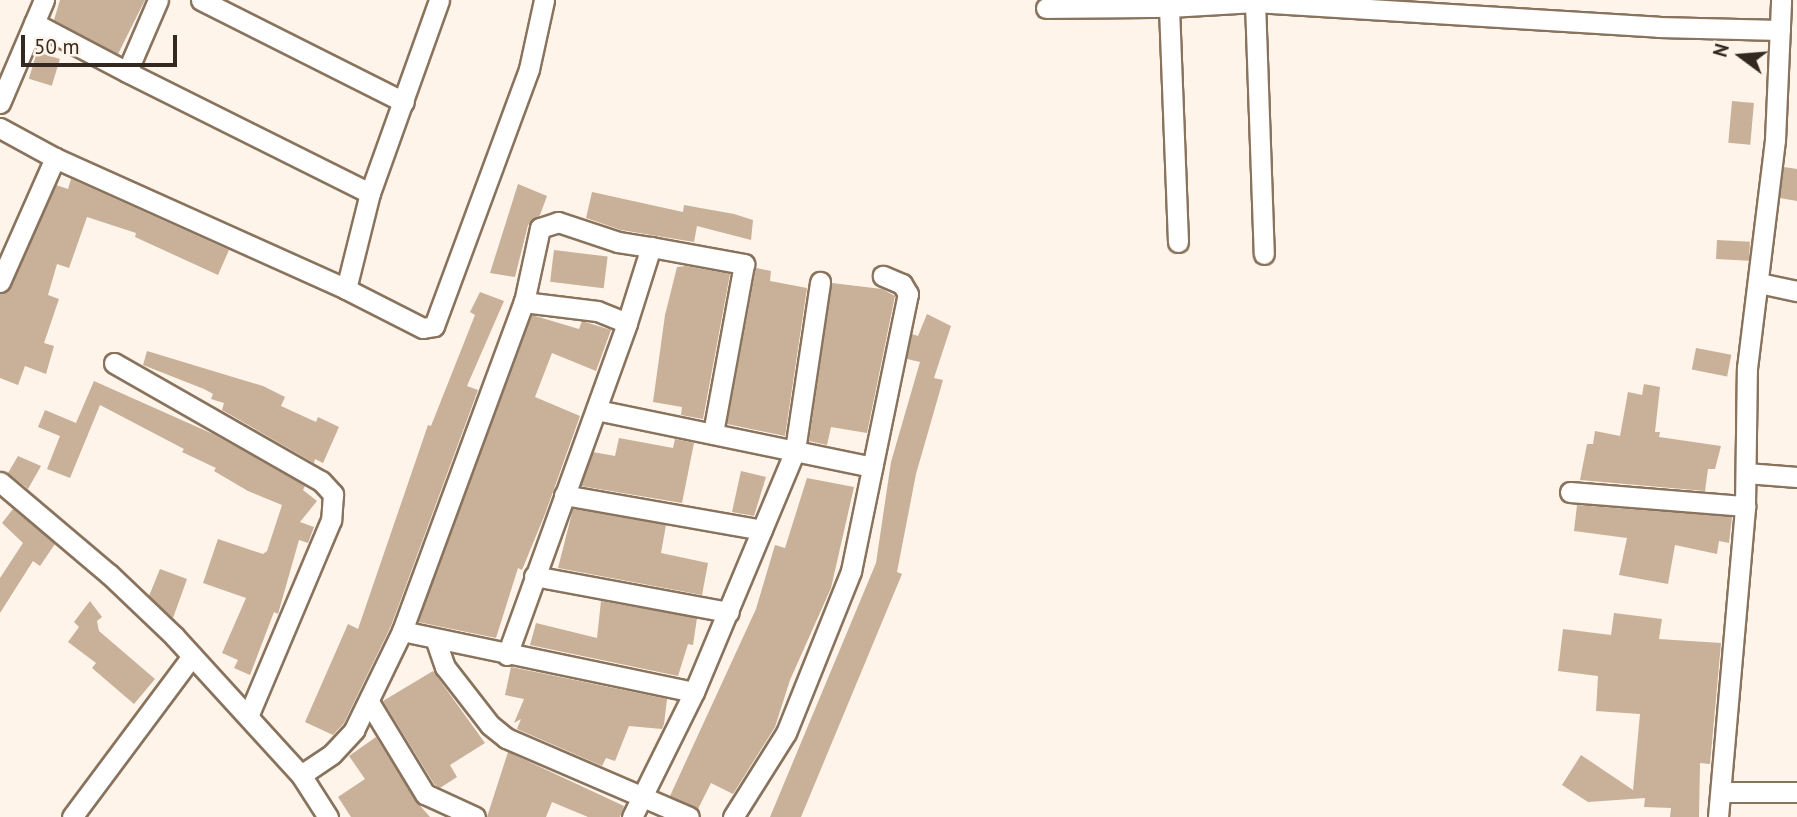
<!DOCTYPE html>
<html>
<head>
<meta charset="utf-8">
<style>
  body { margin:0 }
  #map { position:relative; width:1797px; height:817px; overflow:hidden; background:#fef4ea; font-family:"PT Sans",sans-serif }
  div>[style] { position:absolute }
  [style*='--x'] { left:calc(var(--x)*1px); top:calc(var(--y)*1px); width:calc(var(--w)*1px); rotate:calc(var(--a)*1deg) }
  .building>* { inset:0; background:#c8b099; transform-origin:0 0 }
  .roads { filter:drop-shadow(2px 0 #89735d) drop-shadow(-2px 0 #89735d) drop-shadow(0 2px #89735d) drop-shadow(0 -2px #89735d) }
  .minor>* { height:19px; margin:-9.5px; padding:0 9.5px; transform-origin:9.5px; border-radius:9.5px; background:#fff }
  span { translate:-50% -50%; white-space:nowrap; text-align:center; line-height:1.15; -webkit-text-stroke:5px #fef4ea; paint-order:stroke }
  .north { position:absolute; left:1706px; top:21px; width:70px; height:70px; -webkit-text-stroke:5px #fef4ea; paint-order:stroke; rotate:286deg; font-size:19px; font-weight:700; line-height:28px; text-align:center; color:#332920 }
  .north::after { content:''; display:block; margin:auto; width:24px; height:32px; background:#332920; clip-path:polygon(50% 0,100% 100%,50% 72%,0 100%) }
  .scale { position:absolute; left:21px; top:35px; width:156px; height:32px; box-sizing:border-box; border:4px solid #332920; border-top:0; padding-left:9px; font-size:21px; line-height:24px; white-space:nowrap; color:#332920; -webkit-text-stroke:5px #fef4ea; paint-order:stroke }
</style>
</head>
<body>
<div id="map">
  <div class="building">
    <i style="clip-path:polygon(60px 0,145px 0,118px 54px,54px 20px)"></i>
    <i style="left:37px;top:52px;width:24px;height:28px;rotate:17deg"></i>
    <i style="left:1732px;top:101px;width:22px;height:42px;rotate:5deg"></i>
    <i style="clip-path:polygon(1784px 167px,1797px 169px,1797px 201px,1780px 198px)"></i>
    <i style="clip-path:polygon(71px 179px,229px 250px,218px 275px,135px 237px,136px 233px,87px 217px,69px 268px,57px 264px,48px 295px,59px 299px,44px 343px,54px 346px,46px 374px,25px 366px,18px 385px,0 378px,0 294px,11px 287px,56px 185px,68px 189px)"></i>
    <i style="clip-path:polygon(518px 184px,547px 196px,540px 215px,528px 225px,515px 277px,490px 273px)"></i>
    <i style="clip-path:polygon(592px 192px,683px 212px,684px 205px,734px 214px,753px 220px,751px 240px,697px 226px,694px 242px,621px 230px,586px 218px)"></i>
    <i style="left:1717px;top:240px;width:33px;height:19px;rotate:3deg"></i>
    <i style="left:554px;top:250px;width:54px;height:32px;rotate:7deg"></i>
    <i style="clip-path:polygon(686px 266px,730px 274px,703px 419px,681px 415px,682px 407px,653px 402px,665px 315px,677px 267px)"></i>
    <i style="clip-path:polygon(756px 268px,771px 271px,770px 281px,807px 288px,785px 436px,727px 424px)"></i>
    <i style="clip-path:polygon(832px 283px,882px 289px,895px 296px,867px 433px,831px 427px,827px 445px,809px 441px)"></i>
    <i style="clip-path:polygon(480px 292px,504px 301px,467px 386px,478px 390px,391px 626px,344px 723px,333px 735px,305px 722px,348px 624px,358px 629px,428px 425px,431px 426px,475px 315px,470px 312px)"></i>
    <i style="clip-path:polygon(927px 314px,951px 326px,934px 378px,943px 380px,916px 474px,897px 572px,902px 574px,801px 817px,770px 817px,876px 563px,891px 462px,920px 362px,907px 359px,912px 334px,918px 336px)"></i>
    <i style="clip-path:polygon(532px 315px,579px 329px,582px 321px,611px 330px,596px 371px,552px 353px,535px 397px,580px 416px,545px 514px,522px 570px,518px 568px,496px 638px,418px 622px)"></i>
    <i style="left:1696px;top:348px;width:36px;height:22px;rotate:11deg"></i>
    <i style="clip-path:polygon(147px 351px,263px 386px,285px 397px,281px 406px,316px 422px,318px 417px,339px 427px,323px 463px,315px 459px,314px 463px,222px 410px,224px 403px,211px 399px,213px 394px,204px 389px,143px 365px)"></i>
    <i style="clip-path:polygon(94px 381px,213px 434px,305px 486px,303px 490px,317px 501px,300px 522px,314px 527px,308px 543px,299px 540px,278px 614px,274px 612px,250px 675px,234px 668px,238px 660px,222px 653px,246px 598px,203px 583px,218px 539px,263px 554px,267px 551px,282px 505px,248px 491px,214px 471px,216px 468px,182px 452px,184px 449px,100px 405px,70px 478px,47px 469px,60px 436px,38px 427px,45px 410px,76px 423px)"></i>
    <i style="clip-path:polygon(1644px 384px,1660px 387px,1655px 432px,1660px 432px,1659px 437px,1721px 446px,1715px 469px,1708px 469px,1705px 491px,1580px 480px,1587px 444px,1593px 444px,1595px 431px,1620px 436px,1628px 392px,1642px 395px)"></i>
    <i style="clip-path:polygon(619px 438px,673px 448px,675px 439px,694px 443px,682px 503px,581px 486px,593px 452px,615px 456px)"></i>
    <i style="clip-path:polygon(18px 456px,41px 466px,28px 489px,8px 473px)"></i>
    <i style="clip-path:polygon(741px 471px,766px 477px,754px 516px,732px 512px)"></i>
    <i style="clip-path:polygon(807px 478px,854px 487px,831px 588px,790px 680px,775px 727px,733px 794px,711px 783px,698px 809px,670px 796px,756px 609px,775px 545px,785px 548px)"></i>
    <i style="clip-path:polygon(1577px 505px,1732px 517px,1729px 543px,1719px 541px,1717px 554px,1675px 545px,1668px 584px,1619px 575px,1627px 538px,1574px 531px)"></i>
    <i style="clip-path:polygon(13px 509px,55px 544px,40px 566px,33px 561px,0 613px,0 578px,23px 543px,2px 523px)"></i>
    <i style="clip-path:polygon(573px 509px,666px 525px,661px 553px,708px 563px,702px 595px,558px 568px)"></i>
    <i style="clip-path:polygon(160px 569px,187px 579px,173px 618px,149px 596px)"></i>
    <i style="clip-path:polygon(90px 601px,102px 617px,97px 621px,99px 631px,155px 679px,134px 704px,92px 668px,96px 663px,68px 642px,79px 627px,74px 622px)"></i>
    <i style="clip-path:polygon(601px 601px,697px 618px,693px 645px,688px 644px,678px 676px,530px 645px,536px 623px,597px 638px)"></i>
    <i style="clip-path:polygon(1614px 613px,1662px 619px,1659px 639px,1721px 643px,1710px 764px,1700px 763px,1699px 817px,1670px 817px,1671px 808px,1644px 807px,1645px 798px,1588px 802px,1562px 785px,1581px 755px,1633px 790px,1640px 714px,1596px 711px,1598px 676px,1558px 671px,1563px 629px,1611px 635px)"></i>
    <i style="clip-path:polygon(511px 667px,667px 699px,664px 724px,662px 729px,629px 726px,615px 761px,606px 758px,602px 766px,517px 729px,521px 719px,514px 723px,524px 699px,505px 695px)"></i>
    <i style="clip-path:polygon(433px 671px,485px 743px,450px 765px,457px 777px,440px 788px,434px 784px,383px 701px)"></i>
    <i style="clip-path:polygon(376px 737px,415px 800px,430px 817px,351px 817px,338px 797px,365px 779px,349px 756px)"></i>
    <i style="clip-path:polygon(508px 752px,624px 806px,620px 817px,588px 817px,552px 802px,546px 817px,487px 817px)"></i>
  </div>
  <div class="roads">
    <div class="minor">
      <i style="--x:158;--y:0;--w:78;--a:113.3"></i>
      <i style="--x:127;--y:72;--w:271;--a:26.5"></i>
      <i style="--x:201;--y:0;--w:227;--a:26.7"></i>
      <i style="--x:1255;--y:2;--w:252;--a:88"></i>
      <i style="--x:1046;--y:8;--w:123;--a:-0.5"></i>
      <i style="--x:34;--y:23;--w:105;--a:27.8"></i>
      <i style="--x:0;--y:103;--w:112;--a:-66.9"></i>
      <i style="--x:0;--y:128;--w:63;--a:28.6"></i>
      <i style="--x:55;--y:158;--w:319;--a:24.2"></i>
      <i style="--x:346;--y:289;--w:99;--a:-76"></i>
      <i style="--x:370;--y:193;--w:205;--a:-70.3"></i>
      <i style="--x:1178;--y:242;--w:235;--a:-92.2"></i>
      <i style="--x:1169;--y:7;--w:86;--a:-3.3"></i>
      <i style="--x:1255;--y:2;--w:404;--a:3.5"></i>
      <i style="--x:1658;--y:27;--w:122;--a:1.4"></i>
      <i style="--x:0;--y:282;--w:136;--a:-66.1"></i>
      <i style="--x:1759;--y:283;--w:39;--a:12"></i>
      <i style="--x:346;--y:289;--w:86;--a:26.9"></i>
      <i style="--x:423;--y:328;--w:11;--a:-10"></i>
      <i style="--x:434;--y:326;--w:274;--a:-69.7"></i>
      <i style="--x:529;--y:69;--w:71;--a:-77.7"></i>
      <i style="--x:627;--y:323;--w:80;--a:-72.5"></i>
      <i style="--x:651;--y:247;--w:95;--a:10.4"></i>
      <i style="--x:744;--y:264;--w:172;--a:100.4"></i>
      <i style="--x:114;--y:363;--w:238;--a:29.7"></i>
      <i style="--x:321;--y:481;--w:18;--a:47"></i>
      <i style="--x:333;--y:494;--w:26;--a:94"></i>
      <i style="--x:331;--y:520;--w:211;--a:112.9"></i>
      <i style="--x:597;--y:410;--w:281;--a:11.7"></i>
      <i style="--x:1746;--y:473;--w:51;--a:4.5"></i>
      <i style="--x:0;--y:482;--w:143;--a:40.2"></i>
      <i style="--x:109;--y:574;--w:90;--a:43.6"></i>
      <i style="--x:174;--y:636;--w:188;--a:47.6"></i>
      <i style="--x:301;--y:775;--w:50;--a:57.3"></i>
      <i style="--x:1570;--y:492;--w:176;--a:4.6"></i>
      <i style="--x:564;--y:495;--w:201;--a:10"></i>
      <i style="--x:534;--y:576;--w:198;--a:10.5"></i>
      <i style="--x:402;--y:631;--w:298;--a:11.8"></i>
      <i style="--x:436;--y:641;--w:28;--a:71"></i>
      <i style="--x:445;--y:667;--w:73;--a:52.2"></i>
      <i style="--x:490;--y:725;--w:21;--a:39"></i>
      <i style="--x:506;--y:738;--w:199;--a:23.3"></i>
      <i style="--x:507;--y:655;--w:353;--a:-70.1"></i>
      <i style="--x:627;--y:323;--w:32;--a:-158"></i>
      <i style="--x:597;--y:311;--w:74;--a:-173"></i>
      <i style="--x:369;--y:702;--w:108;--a:58.7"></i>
      <i style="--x:425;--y:794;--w:55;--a:24.7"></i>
      <i style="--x:301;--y:775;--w:37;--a:-34"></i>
      <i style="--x:332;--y:754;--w:33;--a:-47"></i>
      <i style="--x:354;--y:730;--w:110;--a:-64.1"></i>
      <i style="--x:402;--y:631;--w:351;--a:-69.7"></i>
      <i style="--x:524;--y:302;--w:76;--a:-77.8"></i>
      <i style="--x:540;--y:228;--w:19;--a:-18"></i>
      <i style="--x:558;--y:222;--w:63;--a:18.4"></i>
      <i style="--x:618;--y:242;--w:33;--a:9"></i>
      <i style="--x:1722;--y:792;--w:75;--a:0"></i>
      <i style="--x:72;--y:817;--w:201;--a:-53.3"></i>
      <i style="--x:632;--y:817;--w:140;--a:-63.6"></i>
      <i style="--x:694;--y:692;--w:262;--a:-67.3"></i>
      <i style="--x:795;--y:450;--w:170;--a:-81.5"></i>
      <i style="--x:733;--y:817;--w:99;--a:-57.8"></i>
      <i style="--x:786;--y:733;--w:175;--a:-68.1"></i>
      <i style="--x:851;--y:571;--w:283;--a:-78.4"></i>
      <i style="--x:908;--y:294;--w:12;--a:-121"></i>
      <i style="--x:902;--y:284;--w:21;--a:-157"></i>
      <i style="--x:1718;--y:817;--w:312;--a:-85"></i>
      <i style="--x:1745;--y:506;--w:138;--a:-89.2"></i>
      <i style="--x:1747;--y:368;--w:230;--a:-83"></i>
      <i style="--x:1775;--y:140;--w:140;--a:-87.5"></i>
    </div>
  </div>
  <div class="north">N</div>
  <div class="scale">50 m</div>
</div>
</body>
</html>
